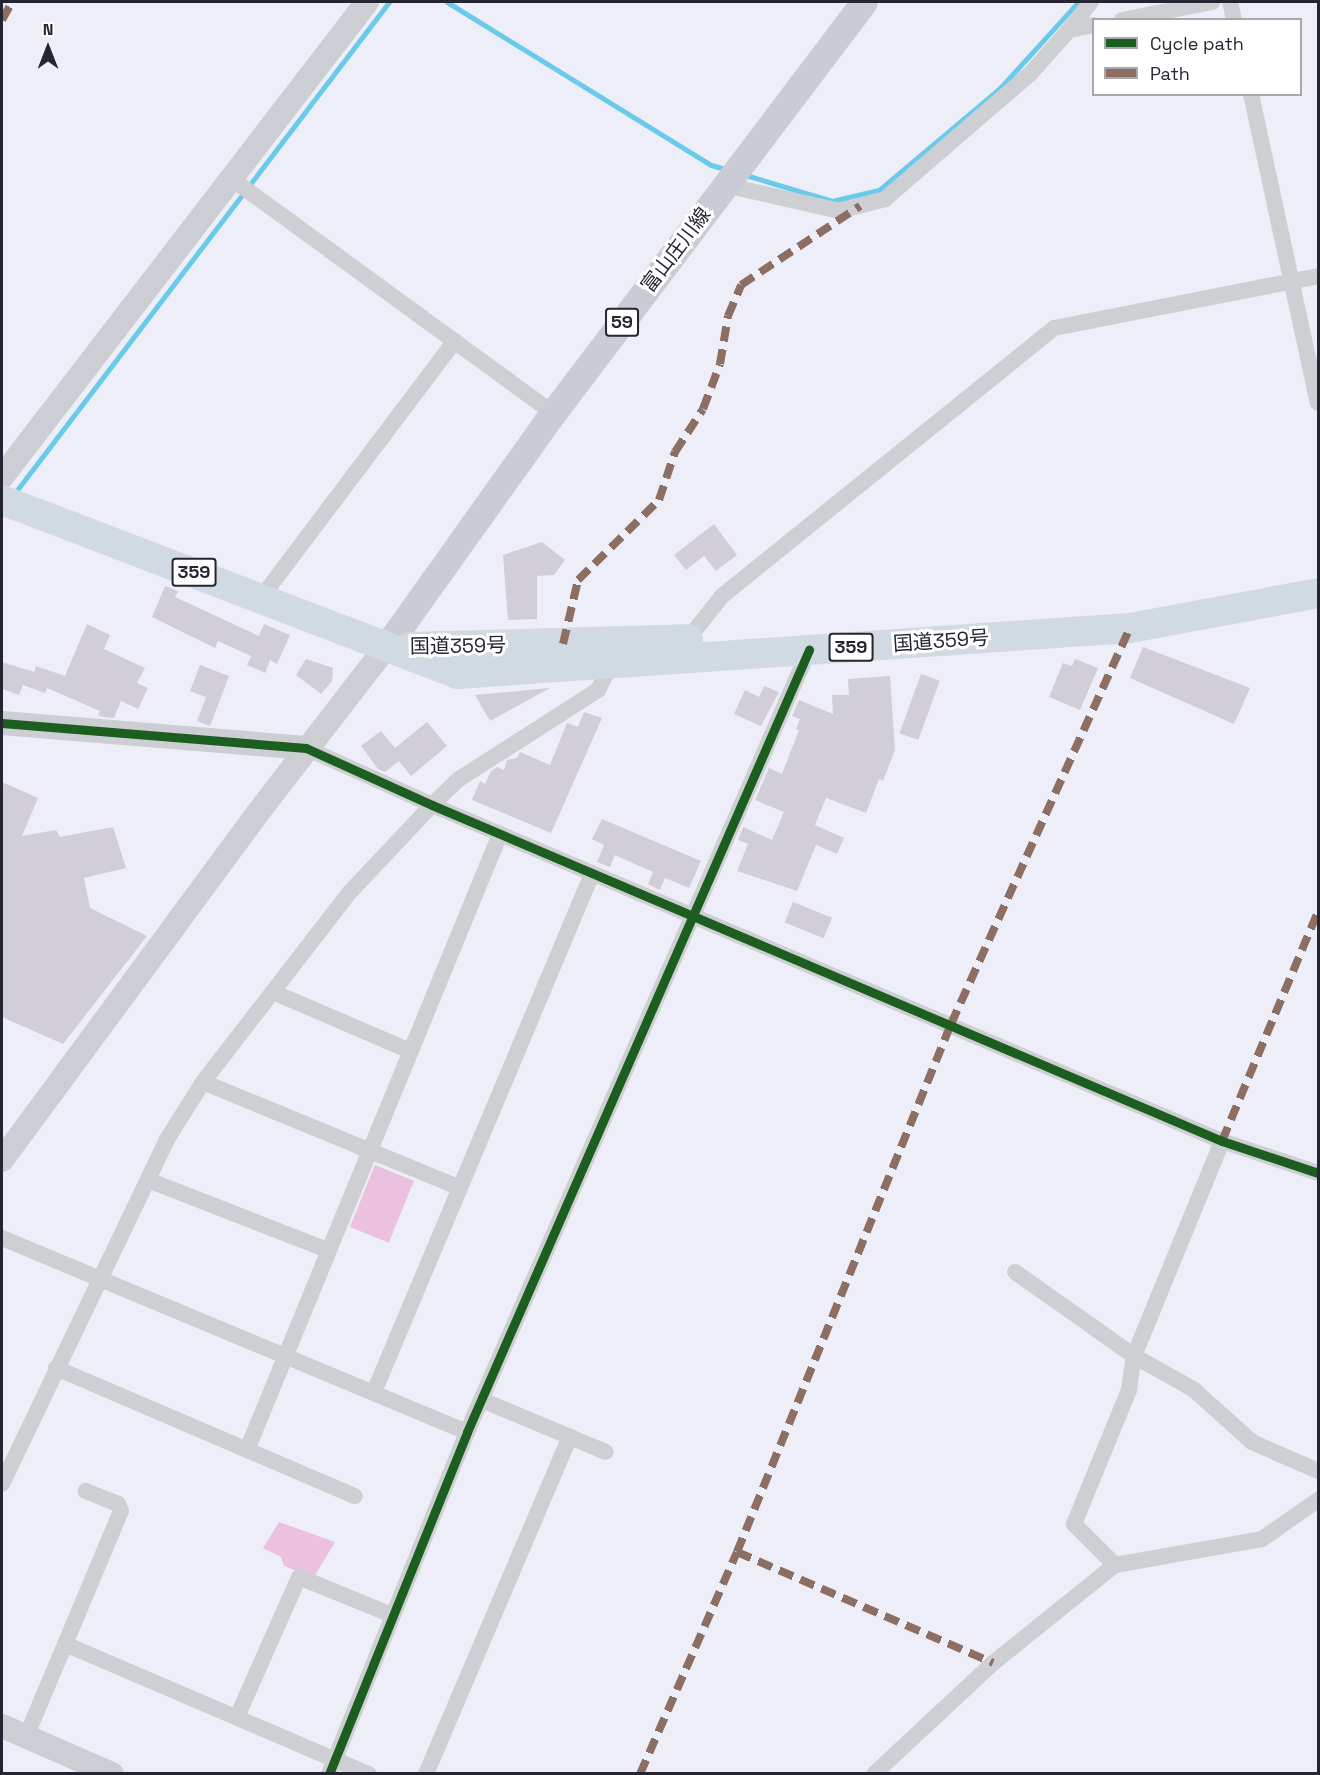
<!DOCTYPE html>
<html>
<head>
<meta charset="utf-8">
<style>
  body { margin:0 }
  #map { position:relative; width:1320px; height:1775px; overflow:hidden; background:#edeef8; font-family:"Space Grotesk","Noto Sans JP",sans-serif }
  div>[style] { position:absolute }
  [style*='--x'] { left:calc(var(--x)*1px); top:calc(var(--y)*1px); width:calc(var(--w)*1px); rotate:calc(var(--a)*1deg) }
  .green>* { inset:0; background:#ebc1df; transform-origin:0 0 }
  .stream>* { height:5px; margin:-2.5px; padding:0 2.5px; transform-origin:2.5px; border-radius:2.5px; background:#69cbe9 }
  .building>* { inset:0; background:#d1ced8; transform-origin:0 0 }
  .street>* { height:16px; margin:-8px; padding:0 8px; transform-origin:8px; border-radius:8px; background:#cecfd3 }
  .secondary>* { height:24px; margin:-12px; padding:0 12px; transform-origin:12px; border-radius:12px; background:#cdced3 }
  .primary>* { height:27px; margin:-13.5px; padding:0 13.5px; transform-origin:13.5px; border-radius:13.5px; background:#c9ccd5 }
  .highway>* { height:30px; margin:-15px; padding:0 15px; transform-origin:15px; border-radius:15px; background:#d1d9e2 }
  .quiet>* { height:8px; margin-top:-4px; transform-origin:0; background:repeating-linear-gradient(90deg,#8d6e63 0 15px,transparent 0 23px) }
  .cycleway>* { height:9px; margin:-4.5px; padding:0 4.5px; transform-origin:4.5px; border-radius:4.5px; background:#1b5e20 }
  span { translate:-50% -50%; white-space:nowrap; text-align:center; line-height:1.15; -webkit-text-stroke:6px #fff; paint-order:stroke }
  .shield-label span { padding:2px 4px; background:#fff; border:2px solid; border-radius:4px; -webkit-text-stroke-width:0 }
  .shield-label { font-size:18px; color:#242531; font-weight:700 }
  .street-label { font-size:20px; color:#242531 }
  .frame { position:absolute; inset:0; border:3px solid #242531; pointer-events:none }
  .legend { position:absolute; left:1092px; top:18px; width:210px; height:78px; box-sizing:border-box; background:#fff; border:2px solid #a7a8ad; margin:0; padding:8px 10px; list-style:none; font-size:18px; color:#242531 }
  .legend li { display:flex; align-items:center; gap:12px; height:30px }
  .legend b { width:30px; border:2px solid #a7a8ad }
  .north { position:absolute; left:18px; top:18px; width:60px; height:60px; -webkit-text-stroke:4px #fff; paint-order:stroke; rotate:0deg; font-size:16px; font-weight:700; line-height:24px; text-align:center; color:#242531 }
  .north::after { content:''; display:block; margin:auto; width:21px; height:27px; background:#242531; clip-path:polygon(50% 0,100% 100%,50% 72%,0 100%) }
</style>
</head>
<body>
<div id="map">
  <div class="green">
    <i style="left:375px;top:1165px;width:42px;height:67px;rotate:22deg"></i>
    <i style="clip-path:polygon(279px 1522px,335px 1542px,314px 1577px,284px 1566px,281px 1557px,263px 1548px)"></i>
  </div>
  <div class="stream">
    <i style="--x:447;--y:2;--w:310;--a:31.7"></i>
    <i style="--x:711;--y:165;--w:18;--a:16"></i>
    <i style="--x:742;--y:174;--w:94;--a:16.7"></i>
    <i style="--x:832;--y:201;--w:48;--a:-13.2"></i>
    <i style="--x:879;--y:190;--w:158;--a:-40.1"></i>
    <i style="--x:1000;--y:88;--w:116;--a:-47.8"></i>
    <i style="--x:14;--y:494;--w:619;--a:-52.69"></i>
  </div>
  <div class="building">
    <i style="clip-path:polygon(714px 524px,737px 555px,716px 571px,704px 556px,686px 570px,674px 555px)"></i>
    <i style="clip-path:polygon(542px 542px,565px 560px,554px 575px,537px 576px,537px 619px,508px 620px,503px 555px)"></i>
    <i style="clip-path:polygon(165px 586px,178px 591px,175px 597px,259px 636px,264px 624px,290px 635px,277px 664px,270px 660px,265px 673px,247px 665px,251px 656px,218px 641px,215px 648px,152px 617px)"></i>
    <i style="clip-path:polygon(87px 624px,110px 635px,104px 649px,145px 668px,137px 683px,148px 688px,138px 709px,121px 701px,114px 718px,103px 717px,98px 715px,100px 711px,47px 688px,45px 693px,23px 685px,19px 695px,2px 689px,2px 662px,34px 672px,36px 666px,65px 676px)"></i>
    <i style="clip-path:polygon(1143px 647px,1250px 688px,1234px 724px,1130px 678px)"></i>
    <i style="clip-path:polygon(306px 659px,333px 668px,332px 681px,321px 694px,296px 675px)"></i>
    <i style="clip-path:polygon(1075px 659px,1098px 668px,1080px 710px,1049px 697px,1063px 663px,1072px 666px)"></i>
    <i style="clip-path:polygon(200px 665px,229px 676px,210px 726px,197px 721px,206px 697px,190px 691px)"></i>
    <i style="left:921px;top:674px;width:20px;height:63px;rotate:20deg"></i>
    <i style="clip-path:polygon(890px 676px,895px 750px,883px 781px,879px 779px,866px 813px,826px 798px,815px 825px,844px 838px,837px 854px,816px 845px,797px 891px,737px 871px,748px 844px,738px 840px,743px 827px,772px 840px,784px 812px,755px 800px,769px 768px,782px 774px,799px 730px,796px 729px,800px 719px,792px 716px,799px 700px,833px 714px,832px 695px,849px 695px,848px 679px)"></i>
    <i style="clip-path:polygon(764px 686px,779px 692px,761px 726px,734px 714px,745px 690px,759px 697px)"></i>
    <i style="clip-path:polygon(550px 688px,490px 721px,475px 695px)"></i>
    <i style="clip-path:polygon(584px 712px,602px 718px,551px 833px,472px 800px,480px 781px,485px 784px,491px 771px,497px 767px,504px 770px,507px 760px,517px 758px,520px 752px,550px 765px,567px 723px,578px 727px)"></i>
    <i style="clip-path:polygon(427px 722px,447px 746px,411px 776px,399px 761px,385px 772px,378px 769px,361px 746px,381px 731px,395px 748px)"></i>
    <i style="clip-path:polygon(2px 782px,38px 798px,22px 836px,56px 830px,60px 837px,113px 827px,126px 868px,84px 878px,90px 908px,147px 936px,63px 1044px,2px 1017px)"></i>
    <i style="clip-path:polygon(602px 819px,701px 861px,689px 888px,665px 878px,660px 890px,648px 884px,653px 872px,615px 855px,610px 867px,597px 862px,604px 845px,592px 839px)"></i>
    <i style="left:793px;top:902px;width:42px;height:22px;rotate:22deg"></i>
  </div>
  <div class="street">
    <i style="--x:1230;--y:2;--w:18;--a:77"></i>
    <i style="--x:1122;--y:20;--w:92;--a:-11.3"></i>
    <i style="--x:1069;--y:30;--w:36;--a:-52"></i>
    <i style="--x:1251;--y:94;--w:316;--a:77.8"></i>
    <i style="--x:232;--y:179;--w:397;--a:36.1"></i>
    <i style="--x:725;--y:185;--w:117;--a:12.8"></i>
    <i style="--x:839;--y:211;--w:48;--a:-14.6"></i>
    <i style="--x:885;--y:199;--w:191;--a:-40.8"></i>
    <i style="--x:1030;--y:74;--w:59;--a:-48.4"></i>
    <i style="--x:1069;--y:30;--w:25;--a:-11"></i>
    <i style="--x:261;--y:598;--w:322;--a:-53"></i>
    <i style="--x:688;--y:639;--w:55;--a:-51.7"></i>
    <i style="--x:722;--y:596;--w:427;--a:-38.9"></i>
    <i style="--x:1054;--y:328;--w:269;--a:-11.1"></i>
    <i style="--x:306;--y:748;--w:138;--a:24.3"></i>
    <i style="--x:432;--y:805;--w:858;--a:23.04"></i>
    <i style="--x:1222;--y:1141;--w:101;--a:18.4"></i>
    <i style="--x:273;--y:992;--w:149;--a:23.3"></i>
    <i style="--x:203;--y:1082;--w:278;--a:22.4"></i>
    <i style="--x:148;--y:1180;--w:193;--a:21.3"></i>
    <i style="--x:2;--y:1238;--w:504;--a:22.65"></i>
    <i style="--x:1015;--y:1272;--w:146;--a:35.2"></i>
    <i style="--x:1134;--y:1356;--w:68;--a:29.2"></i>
    <i style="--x:1193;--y:1389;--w:79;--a:41.9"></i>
    <i style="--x:1252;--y:1442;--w:72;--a:23.7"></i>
    <i style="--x:56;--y:1368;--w:325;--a:23.2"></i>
    <i style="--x:374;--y:1392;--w:562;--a:-67.18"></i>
    <i style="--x:482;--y:1400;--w:134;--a:22.8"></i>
    <i style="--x:247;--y:1450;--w:666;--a:-67.67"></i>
    <i style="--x:2;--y:1484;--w:380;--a:-64.4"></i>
    <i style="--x:166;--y:1141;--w:70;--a:-57.9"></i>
    <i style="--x:203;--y:1082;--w:240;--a:-52.3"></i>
    <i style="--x:350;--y:892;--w:120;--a:-46.7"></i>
    <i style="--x:432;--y:805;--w:37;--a:-44"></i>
    <i style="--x:459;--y:779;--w:165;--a:-32.6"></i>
    <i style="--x:598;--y:690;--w:29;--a:-63"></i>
    <i style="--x:1115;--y:1565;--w:58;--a:-135"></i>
    <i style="--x:1074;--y:1524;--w:145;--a:-67.7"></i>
    <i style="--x:1129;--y:1390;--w:34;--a:-82"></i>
    <i style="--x:1134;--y:1356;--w:232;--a:-67.7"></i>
    <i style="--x:65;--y:1644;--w:331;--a:23.2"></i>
    <i style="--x:237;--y:1717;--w:153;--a:-66.1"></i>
    <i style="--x:299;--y:1577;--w:100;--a:22.2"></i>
    <i style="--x:26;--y:1737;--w:245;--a:-67.2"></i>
    <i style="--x:121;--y:1511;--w:8;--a:-113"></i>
    <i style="--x:118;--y:1504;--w:35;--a:-158"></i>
    <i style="--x:329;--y:1774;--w:369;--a:-68"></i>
    <i style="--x:467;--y:1432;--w:854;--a:-66.38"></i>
    <i style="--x:426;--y:1774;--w:367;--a:-66.9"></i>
    <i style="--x:874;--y:1774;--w:163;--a:-43"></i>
    <i style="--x:993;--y:1663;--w:156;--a:-38.8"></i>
    <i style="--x:1115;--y:1565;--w:149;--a:-10"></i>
    <i style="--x:1262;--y:1539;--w:68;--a:-34.9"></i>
  </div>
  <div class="secondary">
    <i style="--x:2;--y:477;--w:599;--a:-52.46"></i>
    <i style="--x:2;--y:723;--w:305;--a:4.7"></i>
    <i style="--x:2;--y:1160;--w:430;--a:-53.6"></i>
    <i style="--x:257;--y:814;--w:211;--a:-52.3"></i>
    <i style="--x:2;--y:1726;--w:120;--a:23.6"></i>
  </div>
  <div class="primary">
    <i style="--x:386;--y:647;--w:287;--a:-54.5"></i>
    <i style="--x:553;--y:413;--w:515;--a:-52.89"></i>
  </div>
  <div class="highway">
    <i style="--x:2;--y:500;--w:488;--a:20.9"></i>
    <i style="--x:458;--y:674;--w:674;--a:-3.92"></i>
    <i style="--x:1130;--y:628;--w:191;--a:-10.5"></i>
    <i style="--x:410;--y:647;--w:278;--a:-1.6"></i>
  </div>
  <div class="quiet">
    <i style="--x:2;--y:20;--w:21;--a:-61"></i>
    <i style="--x:563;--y:644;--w:66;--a:-76.8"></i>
    <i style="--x:578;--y:580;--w:114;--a:-44.6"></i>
    <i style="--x:659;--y:500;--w:51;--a:-71.6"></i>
    <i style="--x:675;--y:452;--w:51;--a:-56.9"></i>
    <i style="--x:703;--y:409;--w:48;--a:-69.3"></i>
    <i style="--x:720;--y:364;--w:49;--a:-80.5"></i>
    <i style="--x:728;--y:316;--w:34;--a:-67"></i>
    <i style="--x:741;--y:285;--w:143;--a:-33.6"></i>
    <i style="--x:1222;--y:1141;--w:248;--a:-67.3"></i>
    <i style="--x:737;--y:1552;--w:279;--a:23.4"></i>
    <i style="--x:640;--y:1774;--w:242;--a:-66.4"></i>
    <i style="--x:737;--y:1552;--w:570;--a:-67.94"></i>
    <i style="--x:951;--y:1024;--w:435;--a:-65.7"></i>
  </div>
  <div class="cycleway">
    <i style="--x:2;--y:723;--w:305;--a:4.7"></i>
    <i style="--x:306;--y:748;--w:138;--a:24.3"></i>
    <i style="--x:432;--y:805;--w:858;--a:23.04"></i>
    <i style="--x:1222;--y:1141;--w:101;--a:18.4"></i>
    <i style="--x:329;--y:1774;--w:369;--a:-68"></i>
    <i style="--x:467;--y:1432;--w:854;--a:-66.38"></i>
  </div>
  <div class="shield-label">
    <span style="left:622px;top:322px">59</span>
    <span style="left:194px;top:572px">359</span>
    <span style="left:851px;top:647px">359</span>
  </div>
  <div class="street-label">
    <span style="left:676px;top:250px;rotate:-53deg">富山庄川線</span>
    <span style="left:941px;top:641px;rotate:-4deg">国道359号</span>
    <span style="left:458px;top:646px;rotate:-1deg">国道359号</span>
  </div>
  <div class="frame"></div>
  <ul class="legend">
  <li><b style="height:8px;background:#1b5e20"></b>Cycle path</li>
  <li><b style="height:8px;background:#8d6e63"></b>Path</li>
  </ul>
  <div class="north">N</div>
</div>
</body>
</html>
